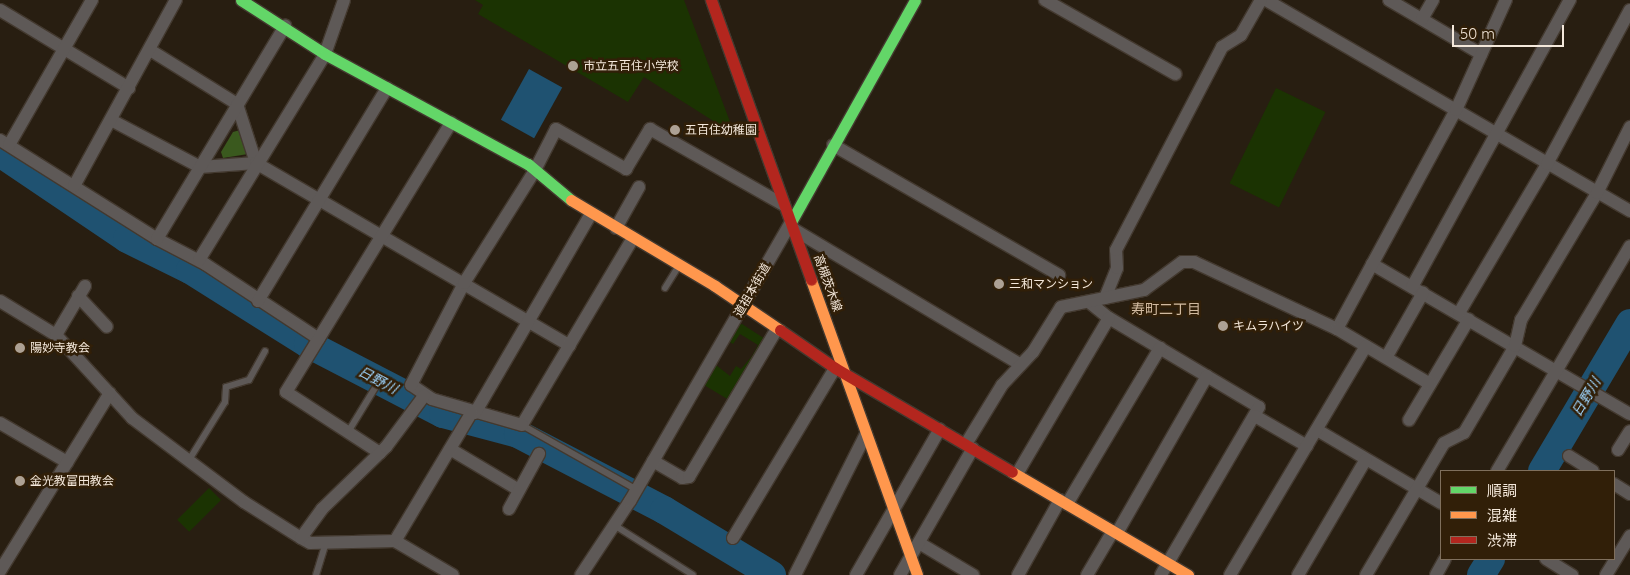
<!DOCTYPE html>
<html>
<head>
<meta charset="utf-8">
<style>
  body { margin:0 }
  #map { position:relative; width:1630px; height:575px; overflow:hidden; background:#281e11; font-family:Quicksand,"Noto Sans JP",sans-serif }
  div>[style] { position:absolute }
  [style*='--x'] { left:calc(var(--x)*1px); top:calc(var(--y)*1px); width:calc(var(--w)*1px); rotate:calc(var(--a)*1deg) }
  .green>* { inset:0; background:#1b3302; transform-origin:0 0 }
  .forest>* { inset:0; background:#3a591e }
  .water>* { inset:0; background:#1f5271; transform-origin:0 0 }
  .river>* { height:28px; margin:-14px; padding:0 14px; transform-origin:14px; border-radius:14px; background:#1f5271 }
  .roads { filter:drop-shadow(1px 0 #43392f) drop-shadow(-1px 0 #43392f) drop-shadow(0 1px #43392f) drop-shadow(0 -1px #43392f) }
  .lane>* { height:6px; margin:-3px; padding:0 3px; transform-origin:3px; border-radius:3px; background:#5e5957 }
  .street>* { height:12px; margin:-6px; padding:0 6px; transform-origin:6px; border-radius:6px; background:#5e5957 }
  .fast>* { height:11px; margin:-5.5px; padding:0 5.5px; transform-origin:5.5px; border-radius:5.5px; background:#63d668 }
  .slow>* { height:11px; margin:-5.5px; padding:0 5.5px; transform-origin:5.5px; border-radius:5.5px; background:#ff974d }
  .jam>* { height:11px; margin:-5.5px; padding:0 5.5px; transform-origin:5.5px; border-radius:5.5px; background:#b3261e }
  .dots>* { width:14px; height:14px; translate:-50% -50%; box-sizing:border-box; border:2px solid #311f08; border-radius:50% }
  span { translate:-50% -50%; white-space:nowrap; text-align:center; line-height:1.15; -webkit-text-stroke:5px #311f08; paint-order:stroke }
  .poi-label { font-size:12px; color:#f4e8db }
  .left { translate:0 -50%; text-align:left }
  .street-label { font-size:12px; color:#f4e8db }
  .neighbourhood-label { font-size:14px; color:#d1baa0 }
  .water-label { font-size:14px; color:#9fd6ff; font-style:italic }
  .legend { position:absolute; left:1440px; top:470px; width:175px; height:90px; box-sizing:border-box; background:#311f08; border:1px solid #7f6f5c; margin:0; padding:6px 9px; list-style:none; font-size:15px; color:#f4e8db }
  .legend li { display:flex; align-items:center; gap:10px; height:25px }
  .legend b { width:25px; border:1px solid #7f6f5c }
  .scale { position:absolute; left:1452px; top:25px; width:112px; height:22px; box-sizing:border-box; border:2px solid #f4e8db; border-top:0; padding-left:6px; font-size:15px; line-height:18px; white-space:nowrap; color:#f4e8db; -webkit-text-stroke:4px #311f08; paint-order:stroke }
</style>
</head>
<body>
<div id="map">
  <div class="green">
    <i style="clip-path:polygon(475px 0,684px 0,732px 127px,726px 129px,644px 77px,628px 102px,478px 14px,483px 5px)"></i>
    <i style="left:1276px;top:88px;width:55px;height:106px;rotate:26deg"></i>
    <i style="clip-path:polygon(742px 324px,765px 339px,729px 400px,704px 385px,716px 365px,730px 376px,736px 366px,741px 369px,752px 356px,758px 345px,740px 334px,733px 344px,728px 341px,738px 325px)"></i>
    <i style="left:209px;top:488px;width:17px;height:45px;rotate:45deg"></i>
  </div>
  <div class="forest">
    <i style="clip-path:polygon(240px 130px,248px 154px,223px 158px,221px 152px,233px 132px)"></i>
  </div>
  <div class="water">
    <i style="left:529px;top:69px;width:38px;height:58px;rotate:29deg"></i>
  </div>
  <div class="river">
    <i style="--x:0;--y:153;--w:153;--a:34.1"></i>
    <i style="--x:127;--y:239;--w:70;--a:26.2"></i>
    <i style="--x:190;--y:270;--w:139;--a:32.1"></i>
    <i style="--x:308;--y:344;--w:152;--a:27.4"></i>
    <i style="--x:443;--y:414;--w:78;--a:14.9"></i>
    <i style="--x:518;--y:434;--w:165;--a:27.5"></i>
    <i style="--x:664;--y:510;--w:126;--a:31"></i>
    <i style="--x:1542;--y:471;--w:172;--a:-59.3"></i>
    <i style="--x:1481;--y:575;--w:19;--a:-58"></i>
  </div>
  <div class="roads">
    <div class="lane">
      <i style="--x:665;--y:288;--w:26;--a:-58"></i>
      <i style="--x:522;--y:425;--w:132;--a:29.5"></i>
      <i style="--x:348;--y:432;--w:52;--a:-58.5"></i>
      <i style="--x:189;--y:460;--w:68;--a:-58.2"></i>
      <i style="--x:225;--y:402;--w:15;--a:-86"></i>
      <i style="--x:226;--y:387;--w:24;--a:-17"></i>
      <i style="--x:249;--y:380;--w:33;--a:-61"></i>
      <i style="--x:614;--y:525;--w:93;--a:32.3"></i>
      <i style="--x:316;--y:575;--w:34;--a:-73"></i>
    </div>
    <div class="street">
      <i style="--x:1045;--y:0;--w:150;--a:29.6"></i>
      <i style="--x:1266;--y:0;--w:421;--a:30.1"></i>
      <i style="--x:1389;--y:0;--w:107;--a:30.4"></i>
      <i style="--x:0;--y:10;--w:151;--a:31.2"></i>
      <i style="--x:1422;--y:19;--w:22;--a:-60"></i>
      <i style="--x:150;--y:50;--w:102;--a:31.8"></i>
      <i style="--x:237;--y:104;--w:62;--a:72.1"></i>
      <i style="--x:111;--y:120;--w:101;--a:27.8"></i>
      <i style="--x:200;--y:167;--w:56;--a:-4.1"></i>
      <i style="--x:256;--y:163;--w:363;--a:30.2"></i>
      <i style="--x:0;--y:140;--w:186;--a:32.2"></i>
      <i style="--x:157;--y:239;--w:54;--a:27.5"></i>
      <i style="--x:205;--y:264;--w:136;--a:33.3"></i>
      <i style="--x:9;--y:145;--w:167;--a:-60.2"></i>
      <i style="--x:833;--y:145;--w:261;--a:29.9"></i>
      <i style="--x:74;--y:186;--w:212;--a:-61.3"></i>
      <i style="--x:616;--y:228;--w:47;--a:-60.7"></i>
      <i style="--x:793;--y:229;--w:265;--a:30.8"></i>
      <i style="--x:633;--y:238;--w:217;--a:120.7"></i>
      <i style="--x:522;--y:425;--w:94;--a:-163.9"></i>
      <i style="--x:432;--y:399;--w:25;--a:-146"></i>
      <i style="--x:411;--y:385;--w:115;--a:-62.5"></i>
      <i style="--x:464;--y:283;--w:131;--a:-57.8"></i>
      <i style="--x:534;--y:172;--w:48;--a:-62.9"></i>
      <i style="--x:556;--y:129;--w:81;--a:29.7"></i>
      <i style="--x:626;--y:169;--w:47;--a:-59"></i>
      <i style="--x:650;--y:129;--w:154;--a:29.6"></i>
      <i style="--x:157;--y:239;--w:249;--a:-59"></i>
      <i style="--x:199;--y:260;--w:241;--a:-58.5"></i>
      <i style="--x:325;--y:54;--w:57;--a:-70.6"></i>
      <i style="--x:1372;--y:264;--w:298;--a:30.2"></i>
      <i style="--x:1412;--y:287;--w:328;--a:-61.2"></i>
      <i style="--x:78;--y:296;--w:42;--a:46.9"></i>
      <i style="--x:1105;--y:298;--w:32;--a:-68"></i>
      <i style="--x:1117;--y:268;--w:18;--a:-93"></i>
      <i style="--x:1116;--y:250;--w:229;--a:-62.4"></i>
      <i style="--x:1222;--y:47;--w:22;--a:-32"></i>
      <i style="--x:1241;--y:35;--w:40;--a:-60.3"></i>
      <i style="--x:0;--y:301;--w:66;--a:31.3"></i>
      <i style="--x:56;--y:335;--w:113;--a:47.5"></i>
      <i style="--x:132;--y:418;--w:140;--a:36.9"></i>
      <i style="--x:244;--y:502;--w:67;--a:32.3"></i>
      <i style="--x:301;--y:538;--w:10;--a:29"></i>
      <i style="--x:310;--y:543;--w:85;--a:-1.3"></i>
      <i style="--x:395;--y:541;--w:67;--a:30.4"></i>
      <i style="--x:258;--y:301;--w:249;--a:-58.8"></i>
      <i style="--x:1089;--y:302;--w:26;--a:39"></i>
      <i style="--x:1109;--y:318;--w:174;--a:30.7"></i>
      <i style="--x:1259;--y:407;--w:194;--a:120.3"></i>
      <i style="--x:1459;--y:313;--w:173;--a:-59.4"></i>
      <i style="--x:1547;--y:164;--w:175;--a:-61.7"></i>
      <i style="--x:1337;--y:329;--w:249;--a:-61.5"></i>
      <i style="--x:1456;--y:110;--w:121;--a:-65.6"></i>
      <i style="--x:56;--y:335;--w:57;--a:-59.4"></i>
      <i style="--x:1387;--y:356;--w:73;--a:-60.3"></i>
      <i style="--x:475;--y:413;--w:230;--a:-59.8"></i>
      <i style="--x:1255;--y:416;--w:60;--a:30"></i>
      <i style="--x:1409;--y:420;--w:117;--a:-59.3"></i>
      <i style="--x:0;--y:423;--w:78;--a:30.2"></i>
      <i style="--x:1317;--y:430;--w:144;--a:30.5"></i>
      <i style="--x:966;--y:444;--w:69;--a:-58.6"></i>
      <i style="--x:1002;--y:385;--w:45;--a:-46.8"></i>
      <i style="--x:1033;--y:352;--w:53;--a:-58.1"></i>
      <i style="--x:1061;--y:307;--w:85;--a:-11.6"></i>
      <i style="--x:1144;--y:290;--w:47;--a:-36.4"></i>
      <i style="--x:1182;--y:262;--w:12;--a:0"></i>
      <i style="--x:1194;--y:262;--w:158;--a:25.1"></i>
      <i style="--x:1337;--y:329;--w:108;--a:30.6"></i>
      <i style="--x:450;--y:449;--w:80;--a:30.7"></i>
      <i style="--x:1618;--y:450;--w:22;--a:-58"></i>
      <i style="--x:380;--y:453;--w:112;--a:-147"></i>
      <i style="--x:286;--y:392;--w:316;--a:-58.5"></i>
      <i style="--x:1569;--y:456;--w:28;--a:32"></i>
      <i style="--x:653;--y:461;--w:34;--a:30"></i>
      <i style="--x:682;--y:478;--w:7;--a:-8"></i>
      <i style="--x:689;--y:477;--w:172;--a:-59.3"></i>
      <i style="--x:1497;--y:471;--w:261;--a:-59.4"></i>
      <i style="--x:1017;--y:474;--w:181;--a:-59.5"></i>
      <i style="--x:1614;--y:484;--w:19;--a:32"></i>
      <i style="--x:1067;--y:504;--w:182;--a:-59.2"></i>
      <i style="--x:509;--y:509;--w:63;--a:-61.4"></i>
      <i style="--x:1117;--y:533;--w:181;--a:-60.2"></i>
      <i style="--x:301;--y:538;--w:36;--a:-54"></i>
      <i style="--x:322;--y:509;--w:89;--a:-44.1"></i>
      <i style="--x:386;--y:447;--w:64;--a:-53.3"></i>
      <i style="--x:733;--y:538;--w:198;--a:-59"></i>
      <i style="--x:395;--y:541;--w:150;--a:-59.2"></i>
      <i style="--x:919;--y:543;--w:63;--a:30.7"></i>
      <i style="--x:1546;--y:559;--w:31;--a:32"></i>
      <i style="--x:0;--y:571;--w:209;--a:-58.3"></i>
      <i style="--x:581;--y:575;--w:89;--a:-56.5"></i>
      <i style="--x:630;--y:501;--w:322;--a:-60"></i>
      <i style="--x:795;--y:575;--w:158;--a:-63.3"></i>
      <i style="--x:856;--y:575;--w:168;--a:-60.1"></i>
      <i style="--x:900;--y:575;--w:146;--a:-60.1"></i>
      <i style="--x:1018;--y:575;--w:86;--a:-60.8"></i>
      <i style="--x:1087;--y:575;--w:51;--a:-59.4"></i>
      <i style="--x:1230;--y:575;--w:266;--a:-59.3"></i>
      <i style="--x:1298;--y:575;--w:134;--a:-59.6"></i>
      <i style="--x:1366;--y:575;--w:153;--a:-59.4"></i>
      <i style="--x:1444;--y:443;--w:22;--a:-27"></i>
      <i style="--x:1464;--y:433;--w:101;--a:-59.6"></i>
      <i style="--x:1515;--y:346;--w:27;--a:-77"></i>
      <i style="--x:1521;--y:320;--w:148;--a:-59.1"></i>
      <i style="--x:1597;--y:193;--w:74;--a:-63.4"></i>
      <i style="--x:1436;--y:575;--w:18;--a:-61"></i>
      <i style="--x:1606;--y:575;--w:46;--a:-58.4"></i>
    </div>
    <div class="fast">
      <i style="--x:241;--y:0;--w:100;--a:32.7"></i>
      <i style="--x:325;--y:54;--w:231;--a:28.5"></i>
      <i style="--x:528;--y:164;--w:56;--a:39.9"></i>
      <i style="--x:791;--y:222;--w:254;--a:-60.8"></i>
    </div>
    <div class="slow">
      <i style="--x:571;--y:200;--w:168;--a:30.8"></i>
      <i style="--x:715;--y:286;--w:78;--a:34.1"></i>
      <i style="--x:811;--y:280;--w:313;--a:70.2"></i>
      <i style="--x:1012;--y:472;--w:204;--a:30.3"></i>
    </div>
    <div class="jam">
      <i style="--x:711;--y:0;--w:297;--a:70.3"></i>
      <i style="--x:780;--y:330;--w:67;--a:34.6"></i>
      <i style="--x:835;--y:368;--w:205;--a:30.4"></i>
    </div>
  </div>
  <div class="dots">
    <i style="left:573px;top:66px;background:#ada194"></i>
    <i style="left:675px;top:130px;background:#ada194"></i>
    <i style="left:999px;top:284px;background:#ada194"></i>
    <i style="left:1223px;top:326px;background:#ada194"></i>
    <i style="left:20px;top:348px;background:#ada194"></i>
    <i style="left:20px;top:481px;background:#ada194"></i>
  </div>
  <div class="poi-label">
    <span class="left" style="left:583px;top:66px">市立五百住小学校</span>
    <span class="left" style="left:685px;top:130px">五百住幼稚園</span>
    <span class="left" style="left:1009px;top:284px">三和マンション</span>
    <span class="left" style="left:1233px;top:326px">キムラハイツ</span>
    <span class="left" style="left:30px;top:348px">陽妙寺教会</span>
    <span class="left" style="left:30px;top:481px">金光教富田教会</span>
  </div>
  <div class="street-label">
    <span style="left:828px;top:283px;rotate:70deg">高槻茨木線</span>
    <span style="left:752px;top:290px;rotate:-60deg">道祖本街道</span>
  </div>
  <div class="neighbourhood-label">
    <span style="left:1166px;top:309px">寿町二丁目</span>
  </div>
  <div class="water-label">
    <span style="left:378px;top:380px;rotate:28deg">日野川</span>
    <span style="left:1586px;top:397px;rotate:-59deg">日野川</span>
  </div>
  <ul class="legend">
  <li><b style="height:6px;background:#63d668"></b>順調</li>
  <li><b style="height:6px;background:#ff974d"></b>混雑</li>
  <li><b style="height:6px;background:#b3261e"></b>渋滞</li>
  </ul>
  <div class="scale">50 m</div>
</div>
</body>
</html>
